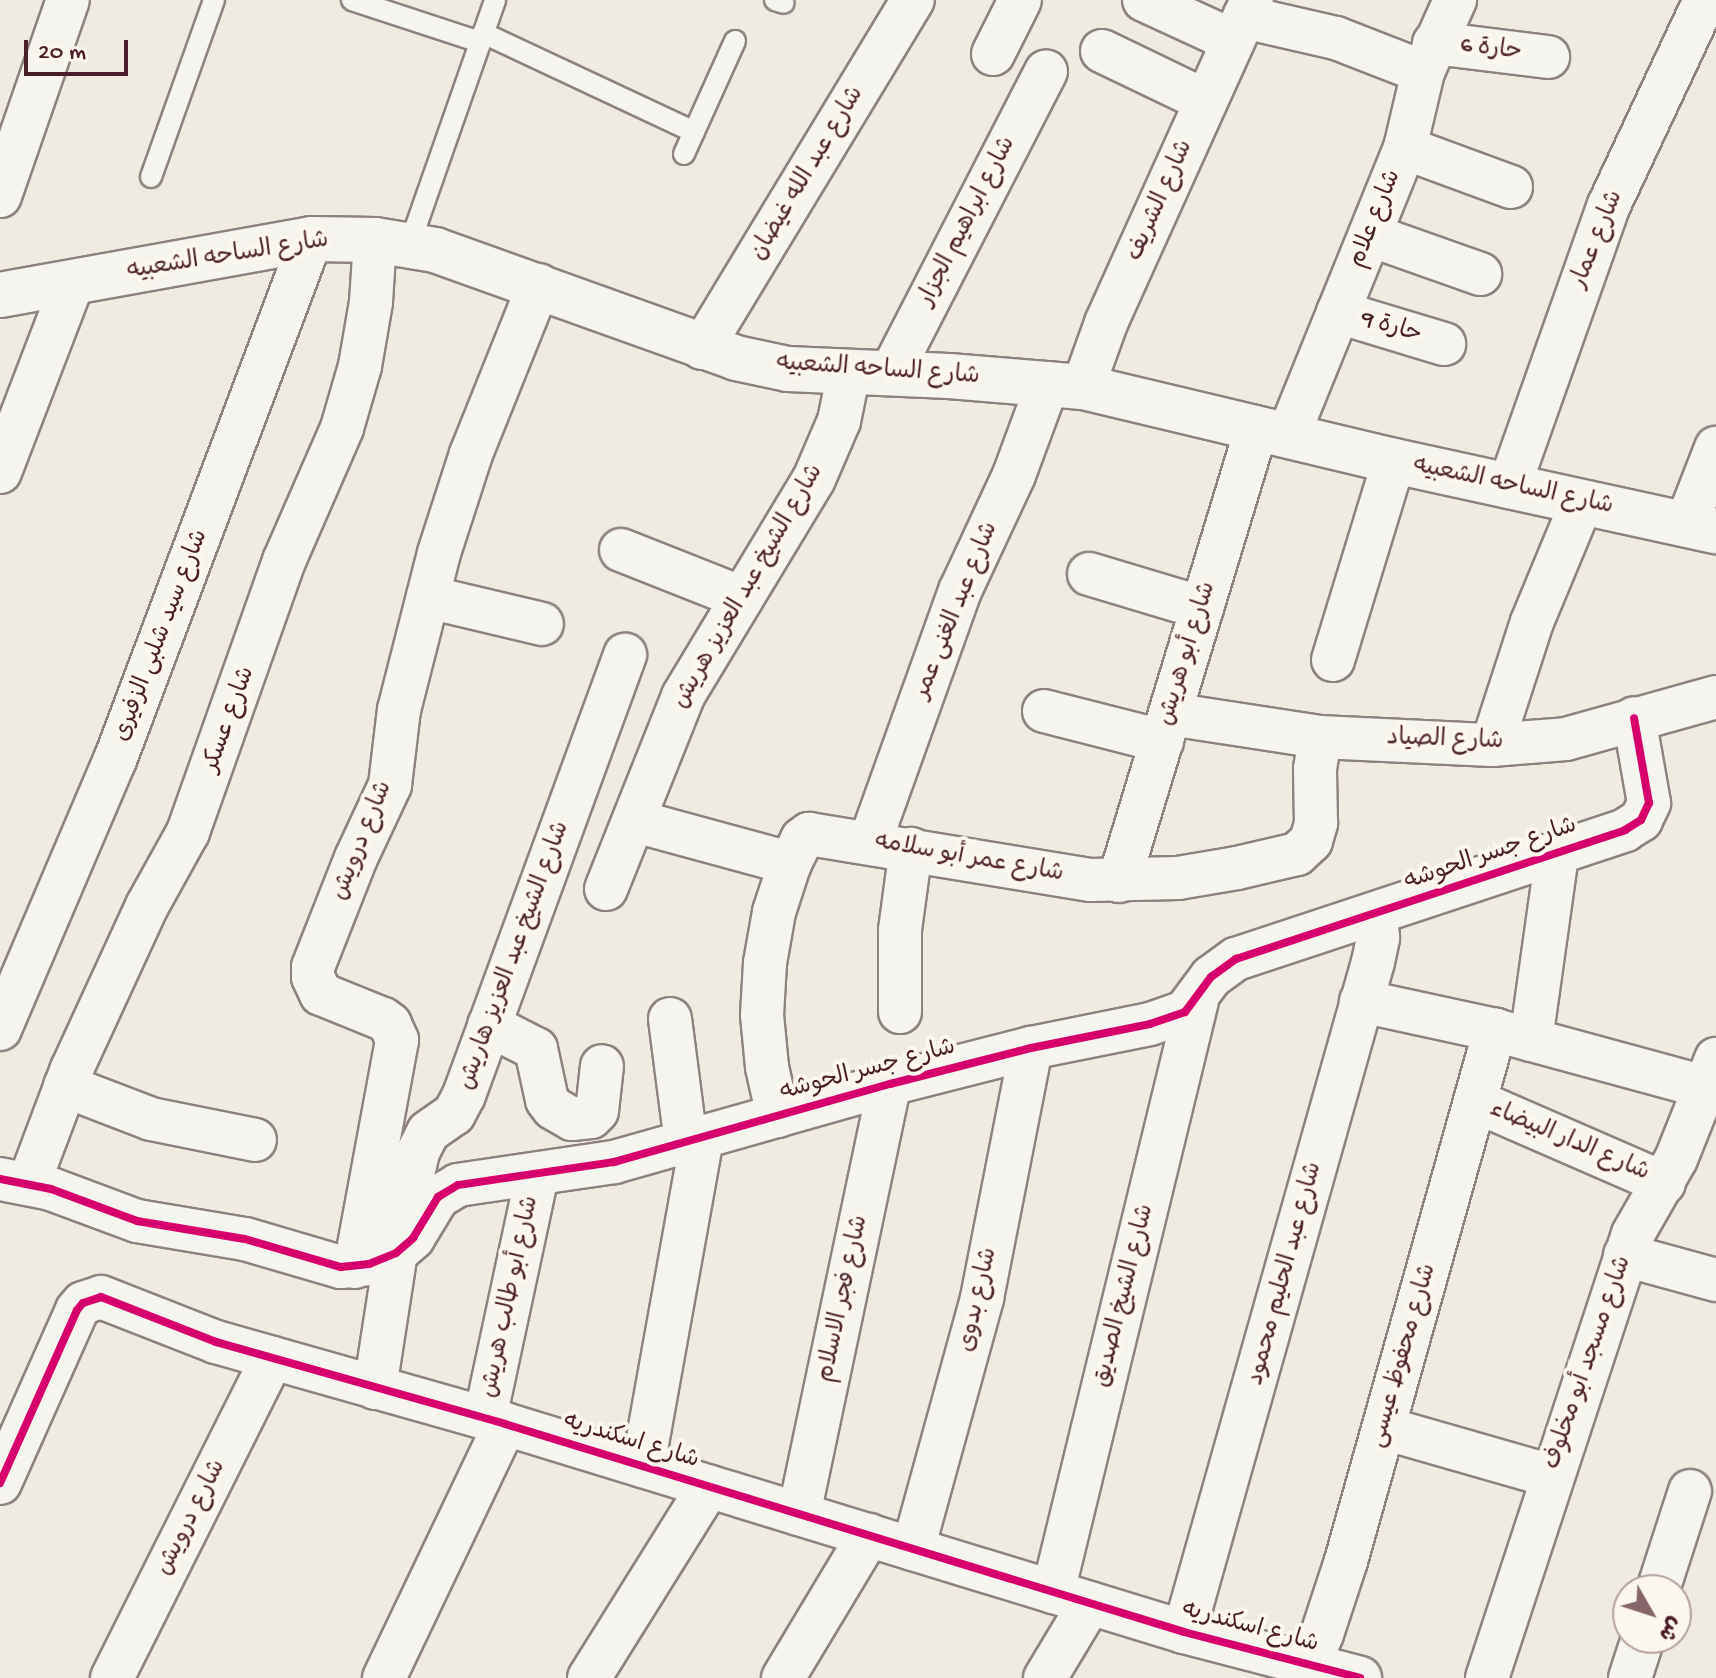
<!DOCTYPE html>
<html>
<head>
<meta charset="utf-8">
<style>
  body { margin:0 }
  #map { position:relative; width:1716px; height:1678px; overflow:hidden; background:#f0ebe1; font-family:"Gochi Hand","Playpen Sans Arabic",sans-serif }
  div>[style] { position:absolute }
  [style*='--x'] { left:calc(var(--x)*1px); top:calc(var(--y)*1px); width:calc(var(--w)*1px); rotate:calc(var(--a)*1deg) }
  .roads { filter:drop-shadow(2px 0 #8d8280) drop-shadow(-2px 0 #8d8280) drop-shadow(0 2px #8d8280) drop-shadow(0 -2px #8d8280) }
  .service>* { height:20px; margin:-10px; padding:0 10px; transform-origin:10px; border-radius:10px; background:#f5f4ef }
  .minor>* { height:42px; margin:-21px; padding:0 21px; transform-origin:21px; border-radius:21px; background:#f5f4ef }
  .secondary>* { height:44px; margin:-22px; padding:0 22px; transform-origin:22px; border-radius:22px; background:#f5f4ef }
  .cycleway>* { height:8px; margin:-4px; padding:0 4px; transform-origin:4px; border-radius:4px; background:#d6006c }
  span { translate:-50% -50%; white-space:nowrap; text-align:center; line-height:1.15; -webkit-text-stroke:8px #fbf7ec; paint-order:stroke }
  .street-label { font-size:24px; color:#4a1f2b }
  .north { position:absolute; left:1612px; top:1574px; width:80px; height:80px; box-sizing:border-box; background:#fbf7ec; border:2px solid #b4a19f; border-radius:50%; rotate:129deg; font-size:22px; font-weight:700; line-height:32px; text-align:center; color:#4a1f2b }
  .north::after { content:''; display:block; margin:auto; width:28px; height:36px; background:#84666b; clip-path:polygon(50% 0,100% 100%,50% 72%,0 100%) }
  .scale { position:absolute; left:24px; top:40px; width:104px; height:36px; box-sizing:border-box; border:4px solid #4a1f2b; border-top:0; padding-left:10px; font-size:24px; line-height:28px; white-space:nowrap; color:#4a1f2b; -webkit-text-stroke:6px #fbf7ec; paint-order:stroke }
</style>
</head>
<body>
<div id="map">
  <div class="roads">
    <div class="service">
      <i style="--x:352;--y:0;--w:135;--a:18.2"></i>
      <i style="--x:775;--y:0;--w:9;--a:18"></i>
      <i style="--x:483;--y:33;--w:233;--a:25.1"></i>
      <i style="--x:684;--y:154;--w:124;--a:-65.7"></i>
      <i style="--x:151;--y:177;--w:188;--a:-70.4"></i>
      <i style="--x:409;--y:246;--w:261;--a:-70.7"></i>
    </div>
    <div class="minor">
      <i style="--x:1144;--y:0;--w:98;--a:24.7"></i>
      <i style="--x:1244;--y:17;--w:94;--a:12.9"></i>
      <i style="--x:1336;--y:38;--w:93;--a:21.3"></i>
      <i style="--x:1434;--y:43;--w:115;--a:7"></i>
      <i style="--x:1102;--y:51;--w:115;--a:25.7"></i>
      <i style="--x:993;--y:54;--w:60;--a:-63.4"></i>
      <i style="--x:1405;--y:148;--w:113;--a:20.2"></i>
      <i style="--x:0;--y:196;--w:207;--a:-70.9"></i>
      <i style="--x:1370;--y:235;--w:117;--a:19.5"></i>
      <i style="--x:1338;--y:312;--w:111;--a:16.8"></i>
      <i style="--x:702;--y:348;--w:407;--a:-58.8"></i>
      <i style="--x:891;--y:373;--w:339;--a:-62.8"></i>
      <i style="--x:1083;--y:387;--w:68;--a:-70.2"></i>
      <i style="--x:1106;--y:323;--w:354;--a:-65.7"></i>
      <i style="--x:1288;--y:436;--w:311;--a:-67.9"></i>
      <i style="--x:1405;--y:148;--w:78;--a:-76.7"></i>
      <i style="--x:1423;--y:72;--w:79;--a:-66"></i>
      <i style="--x:0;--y:472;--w:204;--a:-69"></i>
      <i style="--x:1509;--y:487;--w:299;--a:-70.5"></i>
      <i style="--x:1609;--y:205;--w:226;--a:-64.9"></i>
      <i style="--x:1686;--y:525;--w:83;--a:-68.7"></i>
      <i style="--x:621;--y:550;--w:130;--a:21.6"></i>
      <i style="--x:1089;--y:574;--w:118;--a:16.7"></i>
      <i style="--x:428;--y:597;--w:117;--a:13.3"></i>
      <i style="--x:1333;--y:660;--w:208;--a:-73"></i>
      <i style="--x:1044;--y:711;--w:122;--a:14.3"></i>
      <i style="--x:1170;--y:714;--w:152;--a:8.7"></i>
      <i style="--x:1320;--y:737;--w:172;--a:2.7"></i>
      <i style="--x:1492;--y:745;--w:74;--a:-4.6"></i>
      <i style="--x:1566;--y:739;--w:156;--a:-15.6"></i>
      <i style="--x:1492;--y:745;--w:129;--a:-72"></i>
      <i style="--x:1532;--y:622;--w:130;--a:-67.4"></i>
      <i style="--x:635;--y:821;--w:161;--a:15.2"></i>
      <i style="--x:870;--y:842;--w:267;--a:-70.3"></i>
      <i style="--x:960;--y:591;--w:128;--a:-65"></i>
      <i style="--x:1014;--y:475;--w:98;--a:-69.7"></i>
      <i style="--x:1119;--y:881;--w:474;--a:-73.1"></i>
      <i style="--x:606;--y:889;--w:208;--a:-68.2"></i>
      <i style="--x:683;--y:696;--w:253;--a:-58.9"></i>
      <i style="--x:814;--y:479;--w:63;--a:-66.7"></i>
      <i style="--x:839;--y:421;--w:50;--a:-78.5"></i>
      <i style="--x:1361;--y:1001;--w:137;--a:12.2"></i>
      <i style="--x:1495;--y:1030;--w:218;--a:15.2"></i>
      <i style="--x:900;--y:1012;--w:82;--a:-90"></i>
      <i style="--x:900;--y:930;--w:82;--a:-82.3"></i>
      <i style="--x:670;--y:1019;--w:125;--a:82.6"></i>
      <i style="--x:489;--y:1025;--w:53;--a:27.1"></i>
      <i style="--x:536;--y:1049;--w:52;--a:77.8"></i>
      <i style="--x:547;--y:1100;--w:10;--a:53"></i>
      <i style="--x:553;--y:1108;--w:22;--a:30"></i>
      <i style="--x:572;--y:1119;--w:19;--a:-6"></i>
      <i style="--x:591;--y:1117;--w:8;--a:-45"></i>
      <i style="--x:597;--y:1111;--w:45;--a:-83.7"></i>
      <i style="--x:0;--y:1029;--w:293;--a:-66.9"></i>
      <i style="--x:115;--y:760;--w:557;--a:-69.38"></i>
      <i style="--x:1531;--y:1040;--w:188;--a:-82"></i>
      <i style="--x:65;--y:1086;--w:92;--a:21"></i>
      <i style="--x:151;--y:1119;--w:106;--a:11.4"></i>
      <i style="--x:1475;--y:1101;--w:206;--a:23.5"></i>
      <i style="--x:778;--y:1116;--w:50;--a:-102.7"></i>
      <i style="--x:767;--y:1067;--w:52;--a:-95.5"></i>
      <i style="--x:762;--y:1015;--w:52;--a:-86.7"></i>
      <i style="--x:765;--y:963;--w:52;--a:-80"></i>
      <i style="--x:774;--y:912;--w:52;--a:-71.9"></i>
      <i style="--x:790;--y:863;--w:27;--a:-63"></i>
      <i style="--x:802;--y:839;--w:9;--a:-36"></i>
      <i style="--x:809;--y:834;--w:285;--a:9.3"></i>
      <i style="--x:1090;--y:880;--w:88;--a:-1.3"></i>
      <i style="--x:1178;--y:878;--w:60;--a:-9.6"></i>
      <i style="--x:1237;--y:868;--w:62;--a:-13.1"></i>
      <i style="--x:1297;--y:854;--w:19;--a:-43"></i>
      <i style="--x:1311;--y:841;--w:19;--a:-74"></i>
      <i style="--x:1316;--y:823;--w:54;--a:-91.1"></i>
      <i style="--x:1315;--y:769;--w:32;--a:-81"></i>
      <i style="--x:0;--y:1179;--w:52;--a:11.1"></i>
      <i style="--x:51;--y:1189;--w:92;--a:20.4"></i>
      <i style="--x:137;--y:1221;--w:109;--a:9.5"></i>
      <i style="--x:245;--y:1239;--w:100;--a:16.3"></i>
      <i style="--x:341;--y:1267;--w:28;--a:-6"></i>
      <i style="--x:369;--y:1264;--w:29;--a:-22"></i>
      <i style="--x:396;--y:1253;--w:23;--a:-41"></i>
      <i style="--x:413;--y:1238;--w:48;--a:-58.6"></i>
      <i style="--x:438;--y:1197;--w:23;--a:-31"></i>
      <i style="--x:458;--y:1185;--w:158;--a:-8.4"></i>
      <i style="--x:614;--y:1162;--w:287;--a:-15.8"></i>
      <i style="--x:890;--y:1084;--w:146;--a:-14.3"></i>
      <i style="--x:1031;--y:1048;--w:121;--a:-11.4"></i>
      <i style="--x:1150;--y:1024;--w:37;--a:-19"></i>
      <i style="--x:1185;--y:1012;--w:44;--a:-53.4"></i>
      <i style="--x:1211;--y:977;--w:31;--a:-36"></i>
      <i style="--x:1236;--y:959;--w:410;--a:-18.3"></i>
      <i style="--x:1625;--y:830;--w:19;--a:-32"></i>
      <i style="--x:1641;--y:820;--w:19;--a:-65"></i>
      <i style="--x:1649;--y:803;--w:86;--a:-100"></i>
      <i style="--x:29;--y:1183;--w:120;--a:-69.4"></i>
      <i style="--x:71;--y:1071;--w:182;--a:-65.3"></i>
      <i style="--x:147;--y:906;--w:85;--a:-61"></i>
      <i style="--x:188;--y:832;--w:288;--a:-70.5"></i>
      <i style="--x:284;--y:561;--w:145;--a:-66.4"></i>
      <i style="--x:342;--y:428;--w:65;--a:-73.8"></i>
      <i style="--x:360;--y:366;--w:65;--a:-80.2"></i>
      <i style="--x:371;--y:302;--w:62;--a:-86.3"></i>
      <i style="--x:1625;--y:1255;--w:94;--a:15.4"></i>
      <i style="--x:355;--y:1267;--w:231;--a:-79.5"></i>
      <i style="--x:397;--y:1040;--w:17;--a:-114"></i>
      <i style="--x:390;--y:1024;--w:9;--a:-144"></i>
      <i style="--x:383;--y:1019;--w:67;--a:-158"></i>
      <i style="--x:321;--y:994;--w:19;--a:-115"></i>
      <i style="--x:313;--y:977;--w:10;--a:-90"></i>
      <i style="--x:313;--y:967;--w:117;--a:-68.5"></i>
      <i style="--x:356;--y:858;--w:81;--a:-65"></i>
      <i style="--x:390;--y:785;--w:76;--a:-83.2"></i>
      <i style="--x:399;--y:710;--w:162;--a:-75.7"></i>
      <i style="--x:439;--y:553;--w:104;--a:-72.1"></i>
      <i style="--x:471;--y:454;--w:182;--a:-68.1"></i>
      <i style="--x:375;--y:1388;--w:137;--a:-81.2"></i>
      <i style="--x:396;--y:1253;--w:103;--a:-77.7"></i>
      <i style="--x:418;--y:1152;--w:22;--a:-63"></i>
      <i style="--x:428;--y:1132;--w:32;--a:-35"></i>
      <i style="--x:454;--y:1114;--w:21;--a:-62"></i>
      <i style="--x:464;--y:1095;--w:469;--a:-69.9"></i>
      <i style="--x:485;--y:1418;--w:248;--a:-77.9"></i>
      <i style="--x:1384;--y:1428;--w:174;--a:16"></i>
      <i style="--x:643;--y:1466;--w:332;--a:-79.8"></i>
      <i style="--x:0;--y:1483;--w:189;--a:-66"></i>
      <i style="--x:77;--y:1310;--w:9;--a:-49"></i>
      <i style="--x:83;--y:1303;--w:19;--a:-18"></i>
      <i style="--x:101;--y:1297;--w:123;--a:21.4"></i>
      <i style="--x:216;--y:1342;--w:300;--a:15.8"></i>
      <i style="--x:505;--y:1424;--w:710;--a:17.03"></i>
      <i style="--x:1184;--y:1632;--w:182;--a:14.6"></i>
      <i style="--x:799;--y:1514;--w:440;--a:-78.1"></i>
      <i style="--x:913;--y:1549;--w:260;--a:-74.6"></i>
      <i style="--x:982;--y:1298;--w:255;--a:-78.9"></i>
      <i style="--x:1658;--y:1590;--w:104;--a:-72.1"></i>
      <i style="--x:1053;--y:1592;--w:608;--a:-76.31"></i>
      <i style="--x:1184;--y:1632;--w:696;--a:-74.25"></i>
      <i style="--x:1373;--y:962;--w:25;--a:-78"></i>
      <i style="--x:1378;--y:938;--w:23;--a:-95"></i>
      <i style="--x:112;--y:1678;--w:358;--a:-63.4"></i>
      <i style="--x:384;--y:1678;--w:281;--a:-64.5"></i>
      <i style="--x:589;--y:1678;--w:226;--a:-58"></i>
      <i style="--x:783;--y:1678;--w:167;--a:-59"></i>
      <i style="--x:1045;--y:1678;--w:87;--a:-59"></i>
      <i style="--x:1303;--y:1678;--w:48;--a:-66.6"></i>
      <i style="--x:1322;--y:1634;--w:77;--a:-71.8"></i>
      <i style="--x:1346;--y:1561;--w:552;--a:-74.33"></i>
      <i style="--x:1487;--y:1678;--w:467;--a:-71.8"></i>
      <i style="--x:1633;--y:1234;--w:86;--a:-60.2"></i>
      <i style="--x:1676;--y:1159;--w:108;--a:-68.2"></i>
      <i style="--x:1630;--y:1678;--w:42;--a:-72"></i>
    </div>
    <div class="secondary">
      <i style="--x:0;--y:295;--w:316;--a:-10.2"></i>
      <i style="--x:311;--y:239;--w:64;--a:0.9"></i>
      <i style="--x:375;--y:240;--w:61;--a:9.5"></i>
      <i style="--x:435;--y:250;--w:320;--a:19.7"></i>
      <i style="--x:736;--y:358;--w:53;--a:11.9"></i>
      <i style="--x:788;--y:369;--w:161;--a:2.5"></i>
      <i style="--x:949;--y:376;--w:134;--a:4.7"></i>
      <i style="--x:1083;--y:387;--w:320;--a:13.4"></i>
      <i style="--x:1394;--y:461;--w:330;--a:12.3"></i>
    </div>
  </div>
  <div class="cycleway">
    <i style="--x:0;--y:1179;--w:52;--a:11.1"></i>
    <i style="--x:51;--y:1189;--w:92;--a:20.4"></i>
    <i style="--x:137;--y:1221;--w:109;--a:9.5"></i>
    <i style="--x:245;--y:1239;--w:100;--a:16.3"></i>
    <i style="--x:341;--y:1267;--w:28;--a:-6"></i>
    <i style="--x:369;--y:1264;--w:29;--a:-22"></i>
    <i style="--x:396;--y:1253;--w:23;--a:-41"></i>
    <i style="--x:413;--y:1238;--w:48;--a:-58.6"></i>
    <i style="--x:438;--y:1197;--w:23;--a:-31"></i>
    <i style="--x:458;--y:1185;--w:158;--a:-8.4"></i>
    <i style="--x:614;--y:1162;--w:287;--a:-15.8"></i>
    <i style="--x:890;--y:1084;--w:146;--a:-14.3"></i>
    <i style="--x:1031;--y:1048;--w:121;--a:-11.4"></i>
    <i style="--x:1150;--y:1024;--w:37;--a:-19"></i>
    <i style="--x:1185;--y:1012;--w:44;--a:-53.4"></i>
    <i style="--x:1211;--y:977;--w:31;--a:-36"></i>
    <i style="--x:1236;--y:959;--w:410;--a:-18.3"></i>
    <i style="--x:1625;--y:830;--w:19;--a:-32"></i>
    <i style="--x:1641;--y:820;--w:19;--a:-65"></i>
    <i style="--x:1649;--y:803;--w:86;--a:-100"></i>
    <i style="--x:0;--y:1483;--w:189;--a:-66"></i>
    <i style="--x:77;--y:1310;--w:9;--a:-49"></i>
    <i style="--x:83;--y:1303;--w:19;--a:-18"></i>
    <i style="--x:101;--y:1297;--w:123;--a:21.4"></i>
    <i style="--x:216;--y:1342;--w:300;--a:15.8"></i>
    <i style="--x:505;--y:1424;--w:710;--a:17.03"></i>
    <i style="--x:1184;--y:1632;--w:182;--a:14.6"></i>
  </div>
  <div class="street-label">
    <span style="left:1491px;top:50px;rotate:7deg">حارة 6</span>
    <span style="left:808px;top:174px;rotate:-59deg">شارع عبد الله غيضان</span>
    <span style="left:1161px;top:201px;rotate:-66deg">شارع الشريف</span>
    <span style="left:1376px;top:219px;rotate:-68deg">شارع علام</span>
    <span style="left:968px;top:222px;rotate:-63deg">شارع ابراهيم الجزار</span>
    <span style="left:1598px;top:240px;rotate:-68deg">شارع عمار</span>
    <span style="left:228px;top:257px;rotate:-9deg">شارع الساحه الشعبيه</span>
    <span style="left:1391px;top:328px;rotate:17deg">حارة 9</span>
    <span style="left:878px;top:371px;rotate:4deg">شارع الساحه الشعبيه</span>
    <span style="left:1513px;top:487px;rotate:12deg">شارع الساحه الشعبيه</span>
    <span style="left:749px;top:587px;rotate:-60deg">شارع الشيخ عبد العزيز هريش</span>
    <span style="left:957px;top:611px;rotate:-68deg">شارع عبد الغنى عمر</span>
    <span style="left:162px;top:636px;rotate:-69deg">شارع سيد شلبى الزفيرى</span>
    <span style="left:1188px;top:654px;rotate:-73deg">شارع أبو هريش</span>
    <span style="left:230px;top:720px;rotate:-70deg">شارع عسكر</span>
    <span style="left:1445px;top:741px;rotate:2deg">شارع الصياد</span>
    <span style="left:363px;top:841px;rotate:-68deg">شارع درويش</span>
    <span style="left:1491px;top:855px;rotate:-19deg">شارع جسر الحوشه</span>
    <span style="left:969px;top:859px;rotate:10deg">شارع عمر أبو سلامه</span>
    <span style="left:515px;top:956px;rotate:-70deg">شارع الشيخ عبد العزيز هاريش</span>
    <span style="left:868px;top:1071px;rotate:-15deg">شارع جسر الحوشه</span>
    <span style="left:1569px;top:1142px;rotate:23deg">شارع الدار البيضاء</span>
    <span style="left:1286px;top:1274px;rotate:-75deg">شارع عبد الحليم محمود</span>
    <span style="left:1125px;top:1296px;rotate:-76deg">شارع الشيخ الصديق</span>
    <span style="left:511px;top:1297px;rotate:-78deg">شارع أبو طالب هريش</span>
    <span style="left:844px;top:1299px;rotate:-78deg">شارع فجر الاسلام</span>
    <span style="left:979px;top:1300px;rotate:-77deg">شارع بدوى</span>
    <span style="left:1404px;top:1356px;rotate:-74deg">شارع محفوظ عيسى</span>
    <span style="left:1589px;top:1363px;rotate:-71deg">شارع مسجد أبو مخلوف</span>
    <span style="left:631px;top:1442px;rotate:17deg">شارع اسكندريه</span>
    <span style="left:192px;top:1518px;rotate:-63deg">شارع درويش</span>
    <span style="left:1250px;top:1628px;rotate:15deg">شارع اسكندريه</span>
  </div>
  <div class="north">ش</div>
  <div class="scale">20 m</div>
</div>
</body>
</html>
